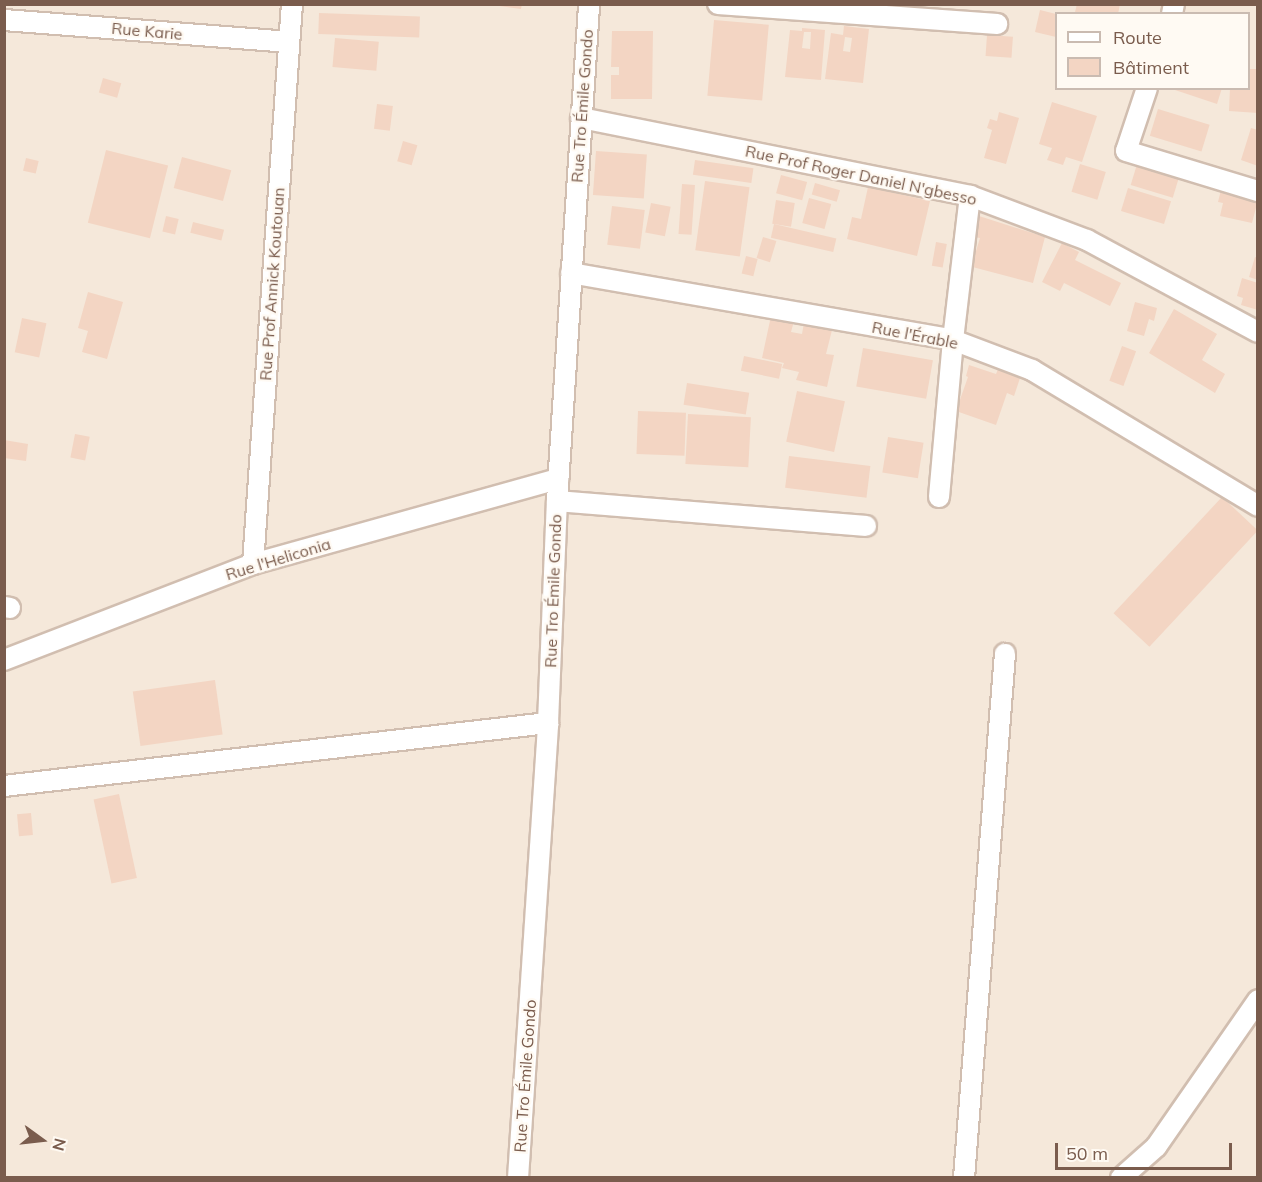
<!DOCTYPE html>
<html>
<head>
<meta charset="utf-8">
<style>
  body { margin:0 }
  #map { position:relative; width:1262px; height:1182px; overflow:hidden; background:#fdf6ec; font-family:Mulish,sans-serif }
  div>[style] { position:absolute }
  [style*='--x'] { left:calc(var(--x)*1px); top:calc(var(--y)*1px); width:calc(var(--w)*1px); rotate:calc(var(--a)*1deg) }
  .residential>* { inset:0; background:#f5e8da }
  .building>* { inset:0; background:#f3d5c3; transform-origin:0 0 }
  .roads { filter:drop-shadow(2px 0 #d1beb0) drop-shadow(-2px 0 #d1beb0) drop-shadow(0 2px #d1beb0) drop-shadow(0 -2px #d1beb0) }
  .street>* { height:20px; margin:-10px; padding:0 10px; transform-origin:10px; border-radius:10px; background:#fff }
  span { translate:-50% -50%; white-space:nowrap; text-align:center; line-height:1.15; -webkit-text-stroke:4.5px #fffaf3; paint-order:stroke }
  .street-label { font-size:16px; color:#7a5c4d }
  .frame { position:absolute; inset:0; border:6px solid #7a5c4d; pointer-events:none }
  .legend { position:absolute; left:1055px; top:12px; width:195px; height:78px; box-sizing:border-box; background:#fffaf3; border:2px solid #cabbb1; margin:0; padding:8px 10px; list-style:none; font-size:18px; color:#7a5c4d }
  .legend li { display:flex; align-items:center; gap:12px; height:30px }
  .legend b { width:30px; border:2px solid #cabbb1 }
  .north { position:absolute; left:12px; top:1110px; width:60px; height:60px; -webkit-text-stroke:4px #fffaf3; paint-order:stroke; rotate:105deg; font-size:16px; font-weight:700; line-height:24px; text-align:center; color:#7a5c4d }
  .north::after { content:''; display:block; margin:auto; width:21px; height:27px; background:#7a5c4d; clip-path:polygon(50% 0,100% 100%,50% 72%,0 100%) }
  .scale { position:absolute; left:1055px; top:1143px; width:177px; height:27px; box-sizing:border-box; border:3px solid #7a5c4d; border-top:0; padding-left:8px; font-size:18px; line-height:21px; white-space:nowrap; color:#7a5c4d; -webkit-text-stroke:4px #fffaf3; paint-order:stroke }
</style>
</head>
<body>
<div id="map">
  <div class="residential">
    <i style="clip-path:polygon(evenodd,5px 5px,1257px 5px,1257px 1177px,5px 1178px,5px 5px,1056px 14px,1248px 14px,1248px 88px,1056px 88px,1056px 14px)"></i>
  </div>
  <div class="building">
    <i style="clip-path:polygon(486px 4px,522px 4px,521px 9px)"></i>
    <i style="clip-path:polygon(1077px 4px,1120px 4px,1118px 14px,1082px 14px,1075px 12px)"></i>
    <i style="clip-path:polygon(1040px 10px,1056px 14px,1056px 37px,1035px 32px)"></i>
    <i style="left:319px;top:13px;width:101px;height:21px;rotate:2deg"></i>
    <i style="left:714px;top:20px;width:55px;height:76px;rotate:5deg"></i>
    <i style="clip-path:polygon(evenodd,844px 26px,869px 29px,863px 83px,825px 79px,831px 33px,843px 35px,844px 26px,845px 37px,852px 38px,850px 52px,843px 51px,845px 37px)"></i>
    <i style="clip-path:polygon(evenodd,802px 28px,825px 30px,821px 80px,785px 77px,790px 30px,802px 31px,802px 28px,804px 32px,811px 32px,810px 49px,802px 48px,804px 32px)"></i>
    <i style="clip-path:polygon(612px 31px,653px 31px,652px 99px,611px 99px,611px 75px,619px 75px,619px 67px,611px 67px)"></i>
    <i style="left:987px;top:35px;width:26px;height:21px;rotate:4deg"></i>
    <i style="left:335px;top:38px;width:44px;height:29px;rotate:5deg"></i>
    <i style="clip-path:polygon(1248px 69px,1258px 69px,1258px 113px,1229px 111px,1230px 88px,1248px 88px)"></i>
    <i style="left:103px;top:78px;width:19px;height:15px;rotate:16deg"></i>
    <i style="clip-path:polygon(1169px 88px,1222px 88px,1217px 104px)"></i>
    <i style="clip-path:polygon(1052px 102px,1097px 116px,1082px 162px,1066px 157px,1063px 165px,1047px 160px,1052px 148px,1039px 144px)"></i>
    <i style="left:377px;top:104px;width:16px;height:25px;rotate:7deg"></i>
    <i style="left:1158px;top:109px;width:54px;height:28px;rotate:17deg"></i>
    <i style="clip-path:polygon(999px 112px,1019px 118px,1006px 164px,984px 158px,992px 130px,987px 128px,990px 119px,997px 121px)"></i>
    <i style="clip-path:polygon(1251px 128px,1258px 130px,1258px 166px,1241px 160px)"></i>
    <i style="left:403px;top:141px;width:15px;height:21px;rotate:16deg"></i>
    <i style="left:106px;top:150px;width:64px;height:75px;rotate:14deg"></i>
    <i style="left:596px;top:151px;width:51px;height:44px;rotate:4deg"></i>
    <i style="left:182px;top:157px;width:51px;height:32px;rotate:15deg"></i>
    <i style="left:26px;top:158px;width:13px;height:13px;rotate:13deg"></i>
    <i style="left:695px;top:160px;width:59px;height:15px;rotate:8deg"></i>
    <i style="left:1138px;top:161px;width:44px;height:25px;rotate:17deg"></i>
    <i style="left:1080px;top:164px;width:27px;height:29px;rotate:17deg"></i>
    <i style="left:781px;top:175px;width:27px;height:19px;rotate:15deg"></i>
    <i style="left:705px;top:181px;width:45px;height:70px;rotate:8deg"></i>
    <i style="left:815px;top:183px;width:26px;height:12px;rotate:16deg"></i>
    <i style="left:682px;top:184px;width:13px;height:50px;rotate:4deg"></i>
    <i style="clip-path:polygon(1222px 186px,1258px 200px,1252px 223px,1220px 216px,1223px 203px,1218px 202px)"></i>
    <i style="clip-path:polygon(868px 187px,930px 201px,917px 256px,847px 239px,852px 217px,861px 219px)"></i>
    <i style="left:1128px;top:188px;width:45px;height:24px;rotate:17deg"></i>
    <i style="left:809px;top:198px;width:23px;height:26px;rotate:15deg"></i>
    <i style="left:776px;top:200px;width:19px;height:24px;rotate:9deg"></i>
    <i style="left:651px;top:203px;width:20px;height:30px;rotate:11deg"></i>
    <i style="left:612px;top:206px;width:33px;height:39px;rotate:7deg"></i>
    <i style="left:166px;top:216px;width:13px;height:16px;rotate:13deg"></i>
    <i style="clip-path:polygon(979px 216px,1045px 237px,1033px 283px,965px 265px,969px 250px,976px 251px,980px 238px,974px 237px)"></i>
    <i style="left:193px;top:222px;width:32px;height:11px;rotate:14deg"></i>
    <i style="left:774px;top:224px;width:64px;height:14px;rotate:13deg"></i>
    <i style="left:763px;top:237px;width:14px;height:22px;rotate:17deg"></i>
    <i style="left:936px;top:242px;width:11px;height:24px;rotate:10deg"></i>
    <i style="clip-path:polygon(1062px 243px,1079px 252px,1075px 260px,1121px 283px,1110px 306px,1064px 283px,1060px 291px,1042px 282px)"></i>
    <i style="left:746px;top:256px;width:12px;height:18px;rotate:14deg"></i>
    <i style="clip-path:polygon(1255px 257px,1258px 258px,1258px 280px,1249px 277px)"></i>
    <i style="clip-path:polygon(1242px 278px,1258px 283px,1258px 310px,1241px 305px,1243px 298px,1237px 296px)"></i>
    <i style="clip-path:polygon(88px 292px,123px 302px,107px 359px,82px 352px,88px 331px,78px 328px)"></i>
    <i style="clip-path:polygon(1135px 302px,1157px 308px,1154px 321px,1149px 319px,1144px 336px,1127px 331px)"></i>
    <i style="clip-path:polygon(1174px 309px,1217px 334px,1202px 360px,1225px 374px,1215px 393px,1149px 353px)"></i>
    <i style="clip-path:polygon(771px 316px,794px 321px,791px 332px,802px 334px,804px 323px,838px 325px,836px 331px,832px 330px,826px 354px,834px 355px,827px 387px,796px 380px,799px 372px,782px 368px,784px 363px,762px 358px)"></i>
    <i style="left:22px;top:318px;width:25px;height:35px;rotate:12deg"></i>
    <i style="left:1122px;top:346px;width:15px;height:37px;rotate:20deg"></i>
    <i style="left:863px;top:348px;width:71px;height:39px;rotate:10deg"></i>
    <i style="left:744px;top:356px;width:39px;height:15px;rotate:12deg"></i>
    <i style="clip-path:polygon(969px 365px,996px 374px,999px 367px,1021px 375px,1014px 396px,1007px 393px,996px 425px,956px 411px,968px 377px,966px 376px)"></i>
    <i style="left:687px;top:383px;width:63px;height:22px;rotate:9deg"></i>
    <i style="left:797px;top:391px;width:49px;height:52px;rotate:12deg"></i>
    <i style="left:638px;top:411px;width:48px;height:43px;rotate:2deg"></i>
    <i style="left:688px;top:414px;width:63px;height:50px;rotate:3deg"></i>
    <i style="left:75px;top:434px;width:15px;height:24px;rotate:11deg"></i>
    <i style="left:888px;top:437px;width:36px;height:36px;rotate:9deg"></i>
    <i style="clip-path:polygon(4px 440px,28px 444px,26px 461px,4px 458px)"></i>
    <i style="left:789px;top:456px;width:82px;height:32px;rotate:7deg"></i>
    <i style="left:1222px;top:497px;width:49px;height:159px;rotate:43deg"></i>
    <i style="left:215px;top:680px;width:55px;height:83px;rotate:82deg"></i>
    <i style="left:119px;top:794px;width:86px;height:26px;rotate:78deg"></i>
    <i style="left:31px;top:813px;width:22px;height:14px;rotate:85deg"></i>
  </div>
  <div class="roads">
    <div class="street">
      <i style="--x:718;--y:4;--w:280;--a:4.1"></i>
      <i style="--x:1172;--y:14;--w:10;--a:-79"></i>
      <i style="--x:4;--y:20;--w:286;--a:4.4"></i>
      <i style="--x:1147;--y:88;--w:66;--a:108.4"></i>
      <i style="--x:1126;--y:151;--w:138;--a:16.9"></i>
      <i style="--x:581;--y:118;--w:397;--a:11.3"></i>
      <i style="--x:970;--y:196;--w:125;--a:20.6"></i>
      <i style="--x:1087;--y:240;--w:194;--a:28.3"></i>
      <i style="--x:571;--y:273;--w:388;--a:9.9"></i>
      <i style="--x:953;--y:340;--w:85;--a:20.8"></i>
      <i style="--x:1032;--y:370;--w:264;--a:31"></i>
      <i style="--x:939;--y:497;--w:158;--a:-84.9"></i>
      <i style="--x:953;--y:340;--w:145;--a:-83.3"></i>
      <i style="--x:557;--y:501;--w:310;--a:4.6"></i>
      <i style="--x:253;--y:564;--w:561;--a:-86.02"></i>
      <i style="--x:4;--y:607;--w:6;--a:9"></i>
      <i style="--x:4;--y:660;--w:267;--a:-21.1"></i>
      <i style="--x:253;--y:564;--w:317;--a:-15.6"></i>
      <i style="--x:4;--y:786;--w:548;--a:-6.61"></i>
      <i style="--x:518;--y:1178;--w:456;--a:-86.2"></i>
      <i style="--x:548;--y:723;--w:222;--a:-87.7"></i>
      <i style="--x:557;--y:501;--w:498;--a:-86.3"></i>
      <i style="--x:964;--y:1178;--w:526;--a:-85.53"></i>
      <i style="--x:1121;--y:1178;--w:47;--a:-41.5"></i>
      <i style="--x:1156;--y:1147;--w:179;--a:-55.2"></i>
    </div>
  </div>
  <div class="street-label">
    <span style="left:147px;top:31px;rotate:5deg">Rue Karie</span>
    <span style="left:582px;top:106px;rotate:-86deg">Rue Tro Émile Gondo</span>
    <span style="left:861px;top:175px;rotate:12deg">Rue Prof Roger Daniel N'gbesso</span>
    <span style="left:272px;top:284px;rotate:-86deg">Rue Prof Annick Koutouan</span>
    <span style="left:915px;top:335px;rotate:11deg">Rue l'Érable</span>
    <span style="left:278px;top:559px;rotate:-17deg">Rue l'Heliconia</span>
    <span style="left:553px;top:591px;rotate:-88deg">Rue Tro Émile Gondo</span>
    <span style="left:525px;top:1076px;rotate:-86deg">Rue Tro Émile Gondo</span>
  </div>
  <div class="frame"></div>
  <ul class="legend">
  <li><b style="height:8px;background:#fff"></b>Route</li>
  <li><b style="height:16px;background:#f3d5c3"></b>Bâtiment</li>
  </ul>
  <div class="north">N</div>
  <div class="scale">50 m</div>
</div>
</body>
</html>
